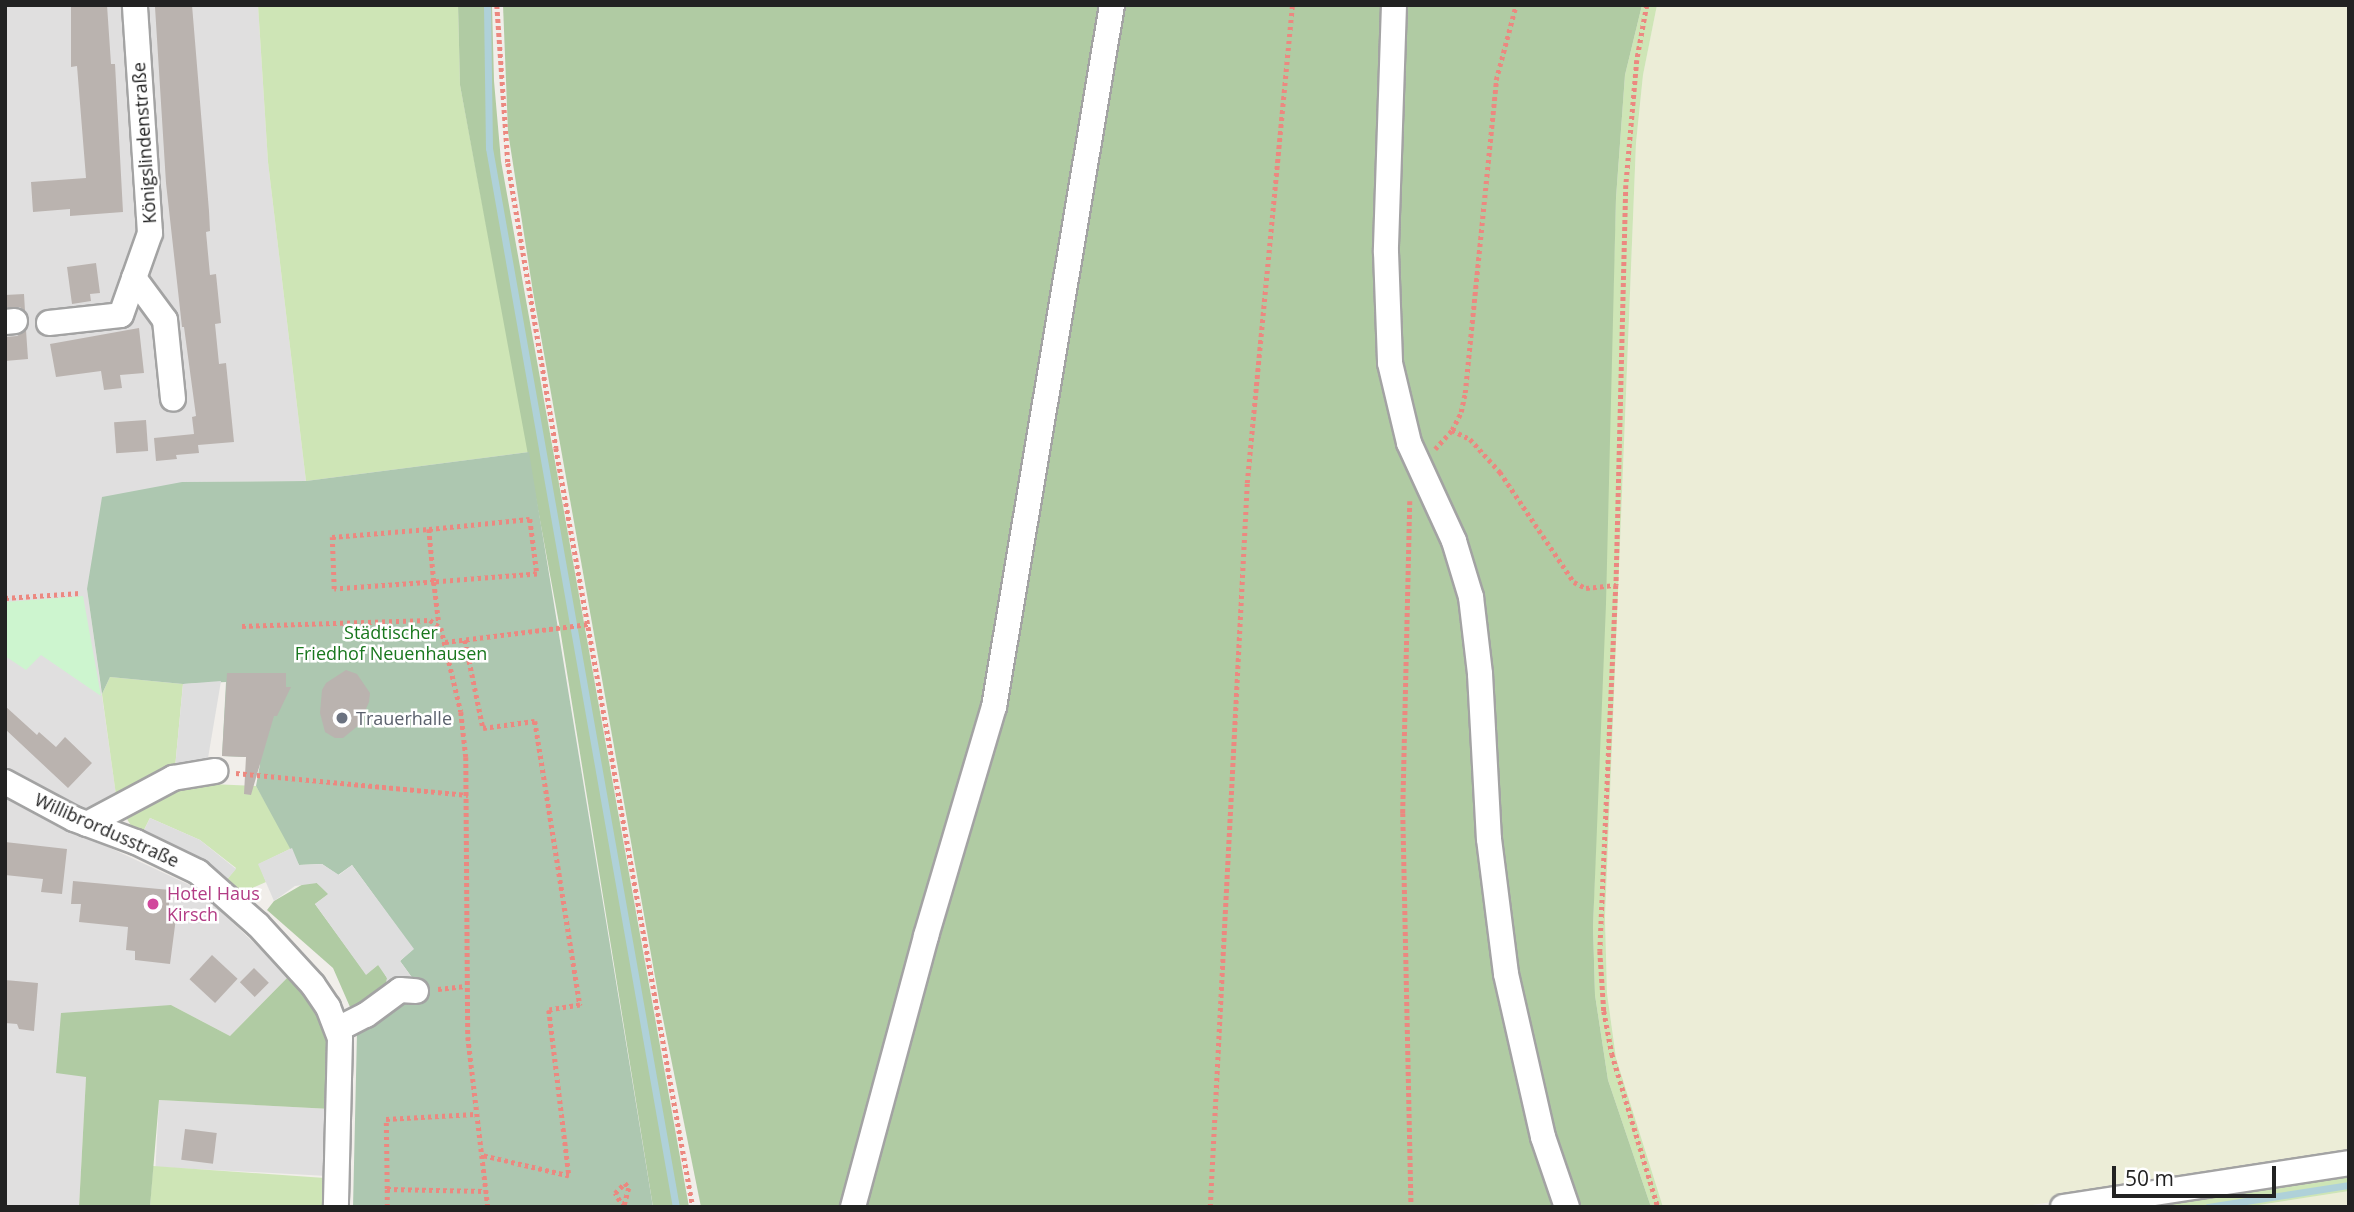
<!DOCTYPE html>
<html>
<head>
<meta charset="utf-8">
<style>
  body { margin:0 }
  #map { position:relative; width:2354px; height:1212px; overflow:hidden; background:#f1eeea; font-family:"Open Sans",sans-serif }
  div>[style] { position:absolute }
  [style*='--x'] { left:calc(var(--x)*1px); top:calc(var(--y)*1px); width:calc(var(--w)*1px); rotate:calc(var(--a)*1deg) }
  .residential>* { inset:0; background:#e0dfdf; transform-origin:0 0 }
  .farmland>* { inset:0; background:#ecedd7 }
  .grass>* { inset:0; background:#cee5b6 }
  .forest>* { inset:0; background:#b0cba3 }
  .cemetery>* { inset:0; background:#adc7b0 }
  .park>* { inset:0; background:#cdf5cf }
  .parking>* { inset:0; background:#dedede }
  .stream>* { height:7px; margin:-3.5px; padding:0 3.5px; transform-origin:3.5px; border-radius:3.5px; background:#afd1d9 }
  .building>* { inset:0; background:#bab3af; transform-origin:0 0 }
  .path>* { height:4.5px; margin-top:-2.25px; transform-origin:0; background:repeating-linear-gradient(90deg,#ec8880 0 3.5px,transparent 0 7px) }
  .roads { filter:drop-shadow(2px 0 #a3a3a3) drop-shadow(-2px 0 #a3a3a3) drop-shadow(0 2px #a3a3a3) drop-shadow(0 -2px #a3a3a3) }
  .minor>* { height:24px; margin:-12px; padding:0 12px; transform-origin:12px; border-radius:12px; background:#fff }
  .dots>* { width:19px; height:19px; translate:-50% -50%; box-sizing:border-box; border:4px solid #fff; border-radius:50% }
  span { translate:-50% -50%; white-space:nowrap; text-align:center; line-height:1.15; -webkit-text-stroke:5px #fff; paint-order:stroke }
  .street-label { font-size:18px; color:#222 }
  .park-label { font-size:18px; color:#19771e }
  .worship-label { font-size:18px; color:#5b616d }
  .left { translate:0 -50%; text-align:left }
  .hotel-label { font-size:18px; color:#b23c85 }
  .frame { position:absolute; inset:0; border:7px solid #222; pointer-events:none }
  .scale { position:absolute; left:2112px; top:1166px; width:164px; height:32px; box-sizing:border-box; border:4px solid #222; border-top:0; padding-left:9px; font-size:21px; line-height:24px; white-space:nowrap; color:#222; -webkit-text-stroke:5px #fff; paint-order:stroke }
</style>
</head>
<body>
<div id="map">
  <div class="residential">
    <i style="clip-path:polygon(5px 5px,258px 5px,268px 162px,306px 481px,182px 482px,87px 589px,116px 795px,76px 832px,196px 888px,289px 976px,230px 1036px,171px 1005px,86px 1077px,79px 1207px,5px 1207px)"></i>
    <i style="left:159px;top:1100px;width:172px;height:67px;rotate:3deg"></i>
  </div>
  <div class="farmland">
    <i style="clip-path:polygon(1657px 5px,2349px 5px,2349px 1156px,2019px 1207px,1663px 1207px,1616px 1058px,1607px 993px,1605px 918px,1636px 143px,1643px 75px)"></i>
    <i style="clip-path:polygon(2349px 1191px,2349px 1207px,2246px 1207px)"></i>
  </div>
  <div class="grass">
    <i style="clip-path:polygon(258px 5px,458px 5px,460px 85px,529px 452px,306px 481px,268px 162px)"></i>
    <i style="clip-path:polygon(1642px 5px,1657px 5px,1643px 75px,1636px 143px,1605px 918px,1607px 993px,1616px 1058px,1663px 1207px,1651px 1207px,1608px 1080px,1595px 995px,1593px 927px,1616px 198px,1625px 75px)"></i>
    <i style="clip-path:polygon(110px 677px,183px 684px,175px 768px,116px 795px,102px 694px)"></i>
    <i style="clip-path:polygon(189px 783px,256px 786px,292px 848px,259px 864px,266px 882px,243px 892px,235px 890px,225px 882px,236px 868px,200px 840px,150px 818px,141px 836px,130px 824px,127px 819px,131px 811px)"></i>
    <i style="clip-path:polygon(153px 1166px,325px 1178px,323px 1207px,150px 1207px)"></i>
    <i style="clip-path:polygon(2349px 1172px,2349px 1191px,2246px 1207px,2120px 1207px)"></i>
  </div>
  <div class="forest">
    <i style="clip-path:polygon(458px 5px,492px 5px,494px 81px,501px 161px,689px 1207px,653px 1207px,560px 629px,460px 85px)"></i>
    <i style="clip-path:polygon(503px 5px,1105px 5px,991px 684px,846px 1207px,701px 1207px,659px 999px,533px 292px,508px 132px)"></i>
    <i style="clip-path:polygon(1118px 5px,1387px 5px,1381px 331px,1461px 585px,1481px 827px,1560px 1207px,857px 1207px,964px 830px)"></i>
    <i style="clip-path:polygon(1401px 5px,1642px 5px,1625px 75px,1616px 198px,1606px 604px,1593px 927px,1595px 995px,1608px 1080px,1651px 1207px,1576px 1207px,1561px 1169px,1514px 979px,1486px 671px,1414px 434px,1393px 341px)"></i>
    <i style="clip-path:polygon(305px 883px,317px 883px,329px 894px,315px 904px,366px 974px,379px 964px,387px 978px,386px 986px,360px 1005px,350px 1007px,333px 968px,267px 910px,274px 901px)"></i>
    <i style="clip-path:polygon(289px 976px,324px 1023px,331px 1048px,331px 1109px,159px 1100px,150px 1207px,79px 1207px,86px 1077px,56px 1073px,61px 1013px,171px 1005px,230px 1036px)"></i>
  </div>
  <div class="cemetery">
    <i style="clip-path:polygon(529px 452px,653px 1207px,353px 1207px,357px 1032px,406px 1003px,416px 983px,400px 961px,413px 949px,352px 865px,338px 875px,322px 864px,299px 865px,256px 786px,260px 764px,246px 763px,246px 757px,222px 756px,226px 682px,183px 684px,110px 677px,102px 694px,87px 589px,102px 497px,182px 482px,306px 481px)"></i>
  </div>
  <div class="park">
    <i style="clip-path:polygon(83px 596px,101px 696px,41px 655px,26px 670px,5px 656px,5px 602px)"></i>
  </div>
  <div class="parking">
    <i style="clip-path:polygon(221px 681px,206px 770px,175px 768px,183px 684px)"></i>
    <i style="clip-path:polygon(150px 818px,200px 840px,236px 869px,225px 882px,141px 836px)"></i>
    <i style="clip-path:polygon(292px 848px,299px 865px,322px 864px,339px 875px,352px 865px,414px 949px,400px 961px,416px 983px,417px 1000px,406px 1003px,357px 1032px,350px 1007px,360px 1005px,386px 986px,387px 978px,378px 965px,366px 975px,315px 904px,328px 894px,317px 883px,295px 886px,274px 901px,258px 864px)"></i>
  </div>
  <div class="stream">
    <i style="--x:487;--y:5;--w:143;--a:89.2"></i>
    <i style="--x:489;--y:148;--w:1075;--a:79.99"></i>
    <i style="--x:2208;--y:1207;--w:143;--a:-8.9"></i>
  </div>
  <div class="building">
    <i style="clip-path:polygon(71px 5px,107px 5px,111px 64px,115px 64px,123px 212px,70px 216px,70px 209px,33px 212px,31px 182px,86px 178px,77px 66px,71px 67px)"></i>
    <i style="clip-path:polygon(185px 5px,192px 5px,209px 211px,210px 231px,206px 232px,210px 275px,216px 274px,221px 323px,215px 324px,219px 364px,226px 363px,234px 442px,198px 445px,199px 453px,176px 455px,177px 459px,156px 461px,154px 438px,194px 434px,192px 417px,196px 416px,184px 327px,182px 327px,166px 183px,155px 7px)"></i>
    <i style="clip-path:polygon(96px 263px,100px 293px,90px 294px,91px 301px,72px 304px,67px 267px)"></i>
    <i style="clip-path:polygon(24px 294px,25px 311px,20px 307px,5px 307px,5px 295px)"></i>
    <i style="clip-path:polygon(139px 328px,144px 373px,120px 375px,122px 388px,104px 390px,101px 371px,56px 377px,50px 344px)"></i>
    <i style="clip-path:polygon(26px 330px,28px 359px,5px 361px,5px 337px,17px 336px)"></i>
    <i style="left:146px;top:420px;width:31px;height:32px;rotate:86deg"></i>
    <i style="clip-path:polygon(346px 670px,357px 674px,370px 693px,369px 702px,359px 725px,343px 738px,335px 738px,325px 732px,320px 713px,322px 690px,326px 683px)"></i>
    <i style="clip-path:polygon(227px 673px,286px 673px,286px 687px,291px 687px,277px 716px,274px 716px,251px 795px,244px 794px,246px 757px,222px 756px)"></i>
    <i style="clip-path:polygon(5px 706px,37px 735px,39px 732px,56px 747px,65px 737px,92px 763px,68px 788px,5px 729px)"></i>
    <i style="clip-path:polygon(5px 842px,67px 849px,62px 894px,41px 892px,43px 879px,5px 875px)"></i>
    <i style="clip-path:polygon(73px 881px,170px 890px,168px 917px,176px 918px,170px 964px,135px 960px,135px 951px,126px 950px,128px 927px,79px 922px,81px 904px,71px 904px)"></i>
    <i style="left:212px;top:955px;width:35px;height:33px;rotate:43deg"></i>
    <i style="left:254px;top:968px;width:21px;height:20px;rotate:45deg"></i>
    <i style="clip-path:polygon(5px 980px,38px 983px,34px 1031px,19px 1029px,17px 1024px,5px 1023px)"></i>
    <i style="left:185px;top:1129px;width:32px;height:31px;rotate:7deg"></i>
  </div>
  <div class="path">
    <i style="--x:497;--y:5;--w:158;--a:86"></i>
    <i style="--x:508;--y:163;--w:289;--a:80.4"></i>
    <i style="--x:556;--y:448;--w:771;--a:79.77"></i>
    <i style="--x:1647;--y:5;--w:56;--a:100.3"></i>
    <i style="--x:1637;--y:60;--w:125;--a:95"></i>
    <i style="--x:1626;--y:185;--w:400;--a:91.4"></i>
    <i style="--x:1616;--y:585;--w:366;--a:92.5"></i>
    <i style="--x:1600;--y:951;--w:60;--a:86.2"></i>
    <i style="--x:1604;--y:1011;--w:44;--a:79.5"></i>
    <i style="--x:1612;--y:1054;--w:160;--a:73.3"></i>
    <i style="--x:1452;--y:430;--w:20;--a:27"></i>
    <i style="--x:1470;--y:439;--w:45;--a:47.7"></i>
    <i style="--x:1500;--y:472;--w:133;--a:56.1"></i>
    <i style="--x:1574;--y:582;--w:13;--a:27"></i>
    <i style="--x:1586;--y:588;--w:30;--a:-6"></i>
    <i style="--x:1435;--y:449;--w:25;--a:-48"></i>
    <i style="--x:1452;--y:430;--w:20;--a:-63"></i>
    <i style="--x:1461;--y:412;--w:19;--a:-78"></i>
    <i style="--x:1465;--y:393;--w:315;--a:-84.3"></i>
    <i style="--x:1496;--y:80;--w:78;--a:-75.1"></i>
    <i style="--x:1410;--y:501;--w:312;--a:91.3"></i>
    <i style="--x:1403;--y:813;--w:394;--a:88.8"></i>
    <i style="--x:429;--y:529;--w:101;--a:-5.7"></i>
    <i style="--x:530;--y:519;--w:55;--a:82.7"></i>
    <i style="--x:537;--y:574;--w:103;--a:175.6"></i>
    <i style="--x:434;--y:582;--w:100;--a:176"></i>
    <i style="--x:334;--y:589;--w:52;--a:-92.2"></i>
    <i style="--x:332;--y:537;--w:97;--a:-4.7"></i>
    <i style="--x:429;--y:529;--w:53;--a:84.6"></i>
    <i style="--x:434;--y:582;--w:42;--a:83.2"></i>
    <i style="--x:5;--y:598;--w:75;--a:-3.8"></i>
    <i style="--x:242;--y:626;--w:188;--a:-1.8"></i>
    <i style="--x:430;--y:620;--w:14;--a:36"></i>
    <i style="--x:441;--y:628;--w:86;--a:76.6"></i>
    <i style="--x:461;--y:712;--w:45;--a:83.7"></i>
    <i style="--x:466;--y:757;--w:280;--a:89.6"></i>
    <i style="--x:468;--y:1037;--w:171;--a:83.3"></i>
    <i style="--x:465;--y:640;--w:90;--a:78.4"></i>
    <i style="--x:483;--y:728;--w:52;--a:-7.7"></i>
    <i style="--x:535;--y:721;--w:288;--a:81"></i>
    <i style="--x:580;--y:1005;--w:31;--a:171"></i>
    <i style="--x:549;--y:1010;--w:167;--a:83.1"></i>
    <i style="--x:569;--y:1176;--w:91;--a:-166.7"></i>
    <i style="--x:445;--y:642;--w:145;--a:-7.1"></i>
    <i style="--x:236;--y:773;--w:233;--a:5.4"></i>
    <i style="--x:438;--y:989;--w:28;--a:-6"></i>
    <i style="--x:387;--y:1189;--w:70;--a:-90.8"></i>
    <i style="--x:386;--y:1119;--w:89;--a:-3.2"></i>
    <i style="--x:387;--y:1207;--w:18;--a:-90"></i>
    <i style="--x:387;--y:1189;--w:98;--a:1.2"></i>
    <i style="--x:623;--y:1207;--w:16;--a:-120"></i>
    <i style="--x:615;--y:1193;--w:14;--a:-45"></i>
    <i style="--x:625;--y:1183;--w:6;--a:51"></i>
    <i style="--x:629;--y:1188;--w:20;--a:105"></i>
    <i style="--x:1210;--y:1207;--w:725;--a:-87.07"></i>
    <i style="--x:1247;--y:483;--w:480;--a:-84.6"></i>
  </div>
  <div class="roads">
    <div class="minor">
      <i style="--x:1394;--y:5;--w:247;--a:91.9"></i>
      <i style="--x:1386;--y:252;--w:111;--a:87.9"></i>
      <i style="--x:1390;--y:363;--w:82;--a:76.6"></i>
      <i style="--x:1409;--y:443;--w:108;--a:65.3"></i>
      <i style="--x:1454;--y:541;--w:59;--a:73.1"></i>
      <i style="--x:1471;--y:597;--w:78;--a:83.3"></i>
      <i style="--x:1480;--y:674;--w:165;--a:86.9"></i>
      <i style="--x:1489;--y:839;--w:136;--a:82.8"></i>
      <i style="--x:1506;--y:974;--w:167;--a:77.2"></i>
      <i style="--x:1543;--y:1137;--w:74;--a:71.1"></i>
      <i style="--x:134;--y:278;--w:52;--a:53.6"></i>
      <i style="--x:165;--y:320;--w:79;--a:84.2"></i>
      <i style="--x:5;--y:322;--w:10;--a:-6"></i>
      <i style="--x:49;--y:323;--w:72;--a:-6.3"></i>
      <i style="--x:121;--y:315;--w:87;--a:-70.5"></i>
      <i style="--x:150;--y:233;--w:228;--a:-93.8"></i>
      <i style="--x:5;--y:782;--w:78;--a:28.2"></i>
      <i style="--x:74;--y:819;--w:66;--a:20.4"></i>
      <i style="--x:136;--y:842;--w:69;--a:25.8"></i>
      <i style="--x:198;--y:872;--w:80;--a:41.5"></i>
      <i style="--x:258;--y:925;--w:81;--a:47.5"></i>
      <i style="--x:313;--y:985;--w:27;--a:56"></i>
      <i style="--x:328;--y:1007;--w:33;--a:69"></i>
      <i style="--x:340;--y:1038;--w:169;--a:91.4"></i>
      <i style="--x:87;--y:824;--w:98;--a:-28.1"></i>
      <i style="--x:173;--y:778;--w:43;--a:-9.5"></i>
      <i style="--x:338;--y:1029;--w:31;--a:-27"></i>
      <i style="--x:366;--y:1015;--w:42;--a:-36.3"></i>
      <i style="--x:400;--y:990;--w:16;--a:4"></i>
      <i style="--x:853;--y:1207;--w:281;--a:-74.9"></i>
      <i style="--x:926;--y:936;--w:239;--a:-73.5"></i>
      <i style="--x:994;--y:707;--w:712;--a:-80.46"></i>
      <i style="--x:2063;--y:1207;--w:289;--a:-8.7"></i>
    </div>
  </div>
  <div class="dots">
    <i style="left:342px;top:718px;background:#6b7280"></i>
    <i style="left:153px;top:904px;background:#d1479c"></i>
  </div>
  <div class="street-label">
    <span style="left:144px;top:143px;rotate:-94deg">Königslindenstraße</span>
    <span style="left:107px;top:830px;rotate:24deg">Willibrordusstraße</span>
  </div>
  <div class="park-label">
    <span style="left:391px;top:643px">Städtischer<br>Friedhof Neuenhausen</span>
  </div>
  <div class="worship-label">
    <span class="left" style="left:356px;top:718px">Trauerhalle</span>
  </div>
  <div class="hotel-label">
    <span class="left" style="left:167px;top:904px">Hotel Haus<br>Kirsch</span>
  </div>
  <div class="frame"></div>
  <div class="scale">50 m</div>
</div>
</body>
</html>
